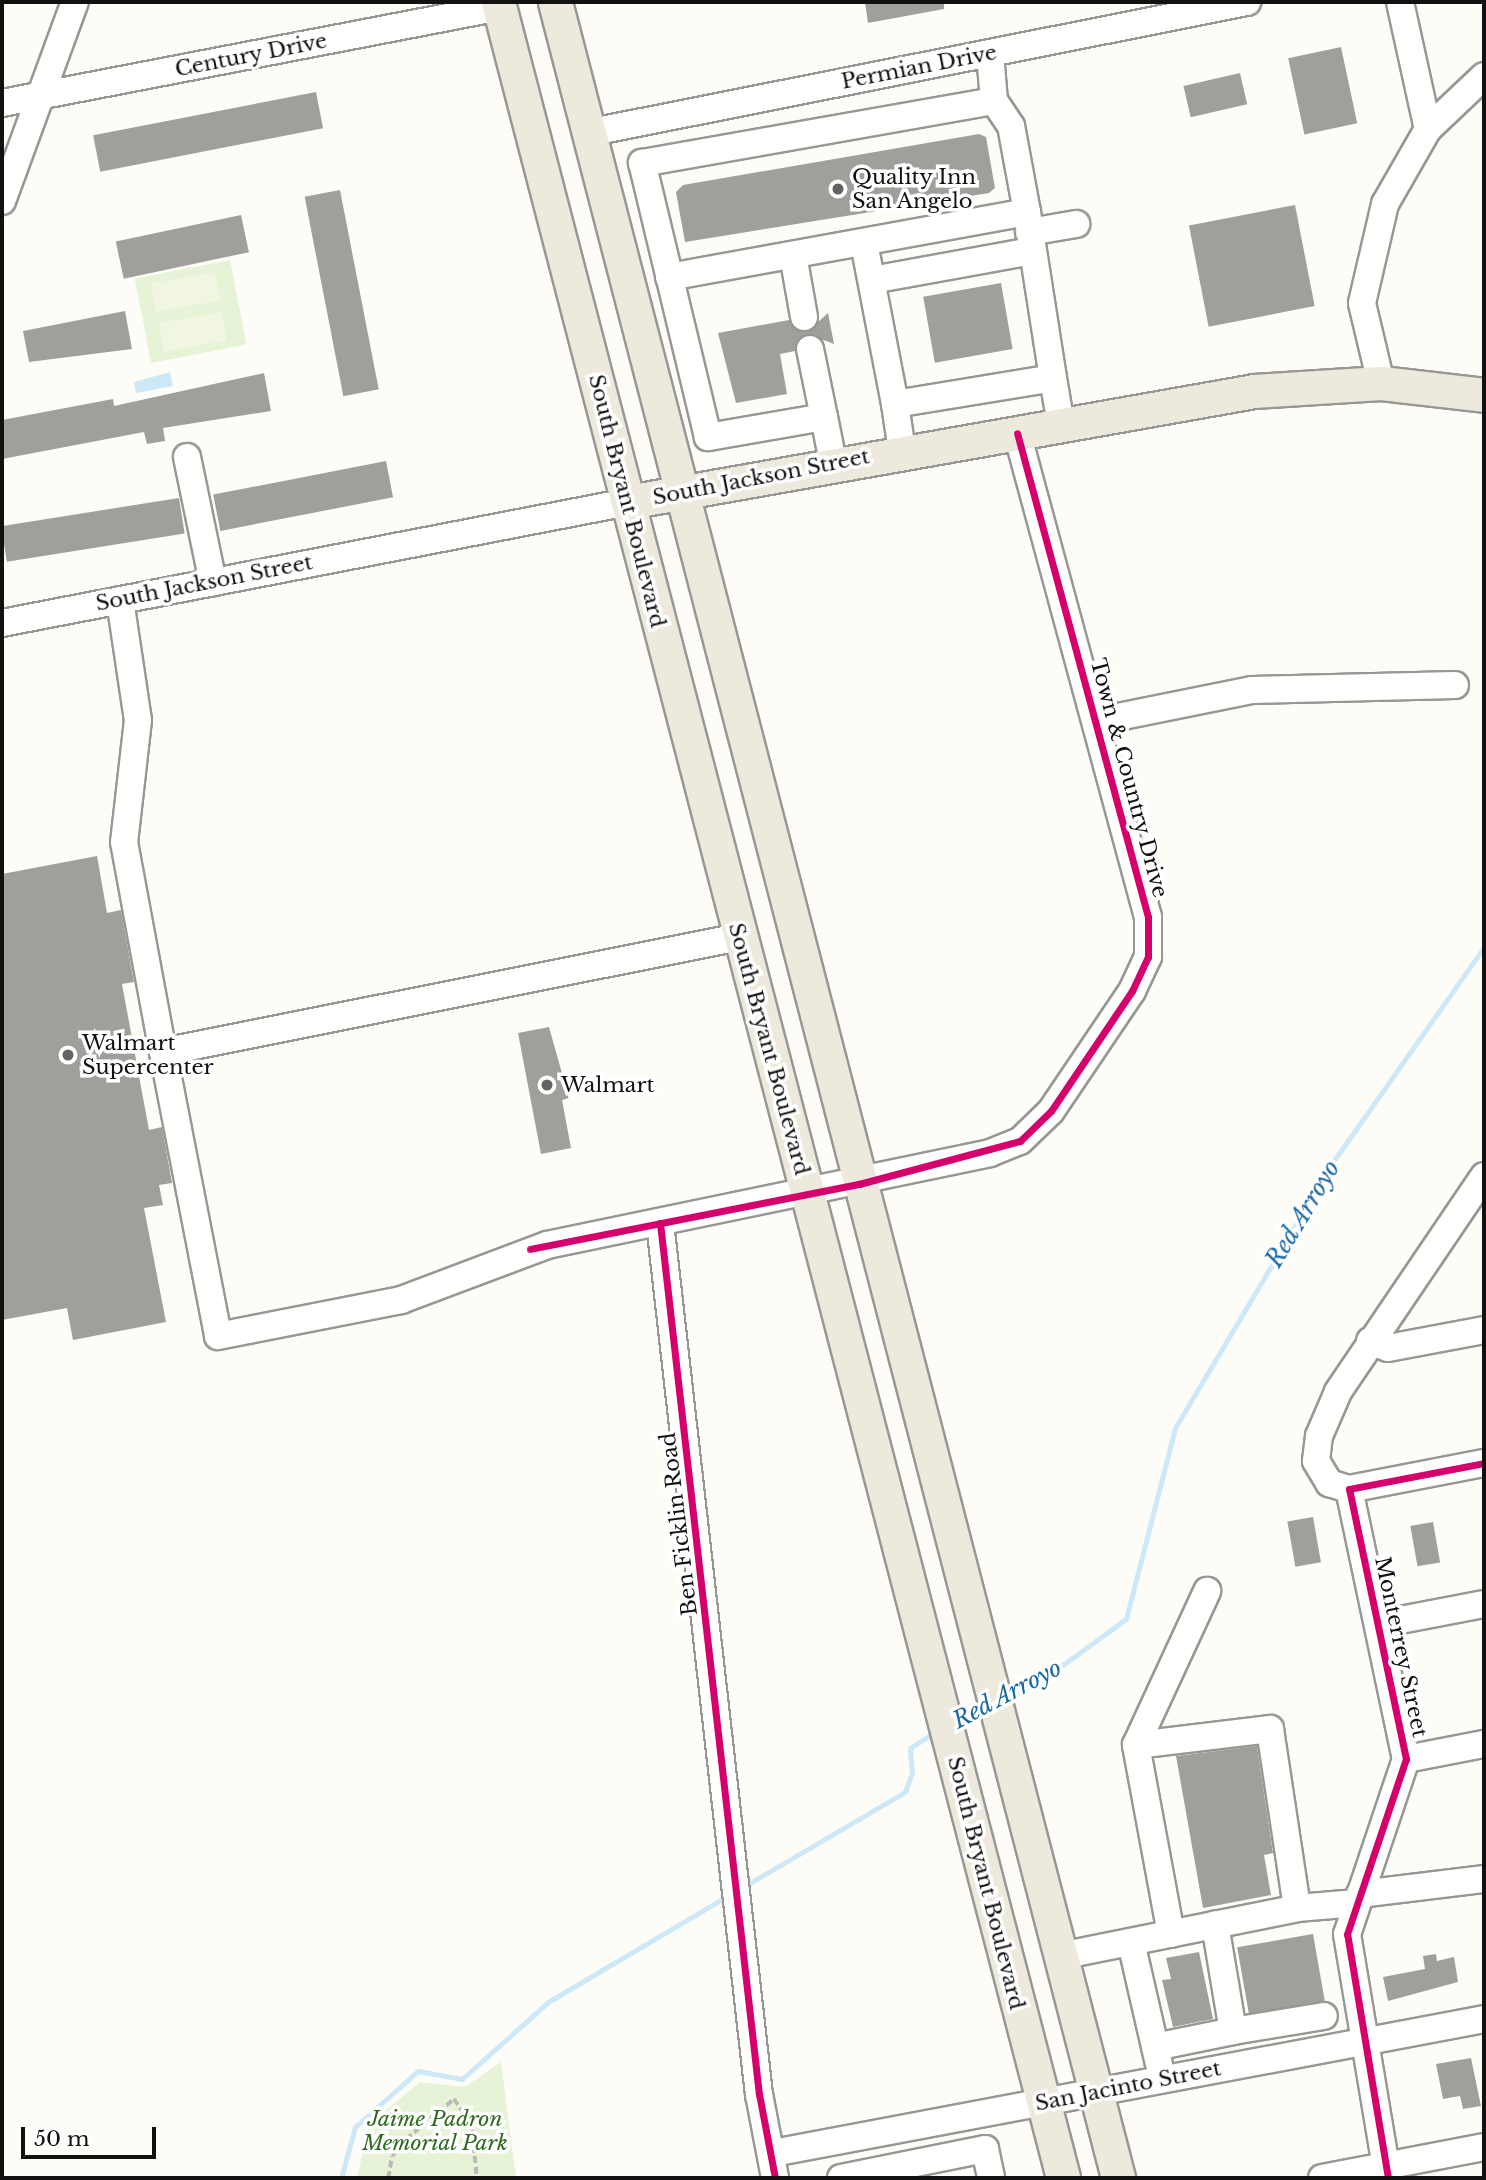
<!DOCTYPE html>
<html>
<head>
<meta charset="utf-8">
<style>
  body { margin:0 }
  #map { position:relative; width:1486px; height:2180px; overflow:hidden; background:#fdfcf7; font-family:"Libre Baskerville",serif }
  div>[style] { position:absolute }
  [style*='--x'] { left:calc(var(--x)*1px); top:calc(var(--y)*1px); width:calc(var(--w)*1px); rotate:calc(var(--a)*1deg) }
  .green>* { inset:0; background:#e7f3d7; transform-origin:0 0 }
  .pitch>* { inset:0; background:#f0f6e1; transform-origin:0 0 }
  .water>* { inset:0; background:#cde8f7 }
  .stream>* { height:5px; margin:-2.5px; padding:0 2.5px; transform-origin:2.5px; border-radius:2.5px; background:#cde8f7 }
  .building>* { inset:0; background:#a19f9c; transform-origin:0 0 }
  .path>* { height:3.5px; margin-top:-1.75px; transform-origin:0; background:repeating-linear-gradient(90deg,#b9b9b8 0 7px,transparent 0 10.5px) }
  .roads { filter:drop-shadow(2px 0 #979795) drop-shadow(-2px 0 #979795) drop-shadow(0 2px #979795) drop-shadow(0 -2px #979795) }
  .minor>* { height:26px; margin:-13px; padding:0 13px; transform-origin:13px; border-radius:13px; background:#fffffe }
  .major>* { height:33px; margin:-16.5px; padding:0 16.5px; transform-origin:16.5px; border-radius:16.5px; background:#ede9dc }
  .cycleway>* { height:7px; margin:-3.5px; padding:0 3.5px; transform-origin:3.5px; border-radius:3.5px; background:#d6006c }
  .dots>* { width:19px; height:19px; translate:-50% -50%; box-sizing:border-box; border:4px solid #fff; border-radius:50% }
  span { translate:-50% -50%; white-space:nowrap; text-align:center; line-height:1.15; -webkit-text-stroke:7px #fff; paint-order:stroke }
  .street-label { font-size:21px; color:#111 }
  .poi-label { font-size:21px; color:#111 }
  .left { translate:0 -50%; text-align:left }
  .park-label { font-size:21px; color:#2f6b1f; font-style:italic }
  .water-label { font-size:23px; color:#1768a6; font-style:italic }
  .frame { position:absolute; inset:0; border:4px solid #111; pointer-events:none }
  .scale { position:absolute; left:21px; top:2127px; width:135px; height:32px; box-sizing:border-box; border:4px solid #111; border-top:0; padding-left:9px; font-size:21px; line-height:24px; white-space:nowrap; color:#111; -webkit-text-stroke:5px #fff; paint-order:stroke }
</style>
</head>
<body>
<div id="map">
  <div class="green">
    <i style="left:230px;top:260px;width:86px;height:97px;rotate:79deg"></i>
    <i style="clip-path:polygon(501px 2062px,516px 2178px,357px 2178px,369px 2124px,420px 2082px,465px 2087px)"></i>
  </div>
  <div class="pitch">
    <i style="left:215px;top:272px;width:29px;height:65px;rotate:80deg"></i>
    <i style="left:222px;top:312px;width:29px;height:64px;rotate:80deg"></i>
  </div>
  <div class="water">
    <i style="clip-path:polygon(170px 372px,173px 386px,136px 393px,134px 382px)"></i>
  </div>
  <div class="stream">
    <i style="--x:1007;--y:1697;--w:39;--a:-26"></i>
    <i style="--x:1042;--y:1680;--w:104;--a:-36"></i>
    <i style="--x:1126;--y:1619;--w:197;--a:-75.6"></i>
    <i style="--x:1175;--y:1428;--w:313;--a:-59.3"></i>
    <i style="--x:1335;--y:1159;--w:259;--a:-54.9"></i>
    <i style="--x:956;--y:1722;--w:32;--a:-26"></i>
    <i style="--x:743;--y:1887;--w:188;--a:-30.4"></i>
    <i style="--x:905;--y:1792;--w:20;--a:-70"></i>
    <i style="--x:912;--y:1773;--w:25;--a:-95"></i>
    <i style="--x:910;--y:1748;--w:30;--a:-33"></i>
    <i style="--x:341;--y:2178;--w:53;--a:-74.6"></i>
    <i style="--x:355;--y:2127;--w:84;--a:-41.6"></i>
    <i style="--x:418;--y:2071;--w:45;--a:10.3"></i>
    <i style="--x:462;--y:2079;--w:115;--a:-41.8"></i>
    <i style="--x:548;--y:2002;--w:210;--a:-30.6"></i>
  </div>
  <div class="building">
    <i style="clip-path:polygon(865px 2px,944px 2px,944px 9px,868px 23px)"></i>
    <i style="left:1341px;top:47px;width:78px;height:54px;rotate:78deg"></i>
    <i style="left:1240px;top:73px;width:32px;height:58px;rotate:77deg"></i>
    <i style="left:316px;top:92px;width:37px;height:227px;rotate:79deg"></i>
    <i style="clip-path:polygon(979px 134px,986px 137px,995px 188px,989px 193px,685px 242px,676px 192px,683px 185px)"></i>
    <i style="left:340px;top:190px;width:203px;height:36px;rotate:79deg"></i>
    <i style="left:1295px;top:205px;width:103px;height:108px;rotate:79deg"></i>
    <i style="left:241px;top:215px;width:38px;height:128px;rotate:78deg"></i>
    <i style="left:1001px;top:283px;width:67px;height:79px;rotate:80deg"></i>
    <i style="clip-path:polygon(125px 311px,132px 349px,29px 362px,23px 331px)"></i>
    <i style="clip-path:polygon(828px 313px,834px 344px,808px 334px,795px 351px,780px 354px,787px 394px,736px 403px,718px 333px,789px 320px,807px 332px)"></i>
    <i style="clip-path:polygon(264px 373px,271px 411px,163px 428px,165px 441px,147px 444px,144px 432px,2px 459px,2px 420px,113px 399px,114px 406px)"></i>
    <i style="left:386px;top:461px;width:37px;height:176px;rotate:79deg"></i>
    <i style="left:179px;top:498px;width:36px;height:180px;rotate:81deg"></i>
    <i style="clip-path:polygon(97px 856px,107px 913px,121px 910px,134px 982px,122px 984px,149px 1130px,162px 1127px,172px 1183px,159px 1185px,163px 1205px,144px 1208px,166px 1322px,73px 1340px,67px 1308px,2px 1320px,2px 874px)"></i>
    <i style="clip-path:polygon(549px 1027px,569px 1098px,562px 1100px,571px 1148px,541px 1154px,518px 1033px)"></i>
    <i style="left:1313px;top:1517px;width:46px;height:26px;rotate:80deg"></i>
    <i style="left:1433px;top:1522px;width:41px;height:23px;rotate:80deg"></i>
    <i style="clip-path:polygon(1257px 1746px,1273px 1853px,1264px 1855px,1271px 1895px,1203px 1908px,1176px 1756px)"></i>
    <i style="left:1313px;top:1934px;width:68px;height:77px;rotate:80deg"></i>
    <i style="clip-path:polygon(1199px 1952px,1213px 2019px,1173px 2027px,1162px 1980px,1171px 1979px,1166px 1958px)"></i>
    <i style="clip-path:polygon(1436px 1954px,1437px 1961px,1454px 1957px,1458px 1982px,1388px 2001px,1383px 1977px,1425px 1969px,1423px 1956px)"></i>
    <i style="clip-path:polygon(1471px 2058px,1481px 2106px,1463px 2109px,1460px 2096px,1443px 2099px,1436px 2064px)"></i>
  </div>
  <div class="path">
    <i style="--x:388;--y:2178;--w:22;--a:-80"></i>
    <i style="--x:392;--y:2156;--w:22;--a:-51"></i>
    <i style="--x:406;--y:2139;--w:62;--a:-39.8"></i>
    <i style="--x:454;--y:2099;--w:32;--a:55"></i>
    <i style="--x:472;--y:2125;--w:53;--a:84.6"></i>
  </div>
  <div class="roads">
    <div class="minor">
      <i style="--x:1400;--y:2;--w:130;--a:77.6"></i>
      <i style="--x:2;--y:103;--w:507;--a:-10.91"></i>
      <i style="--x:592;--y:132;--w:668;--a:-11.23"></i>
      <i style="--x:2;--y:201;--w:212;--a:-69.9"></i>
      <i style="--x:1029;--y:232;--w:48;--a:-9.7"></i>
      <i style="--x:864;--y:243;--w:164;--a:79.1"></i>
      <i style="--x:895;--y:404;--w:160;--a:-9.3"></i>
      <i style="--x:1053;--y:378;--w:168;--a:-98.9"></i>
      <i style="--x:793;--y:255;--w:63;--a:79.9"></i>
      <i style="--x:669;--y:277;--w:364;--a:-10.3"></i>
      <i style="--x:1027;--y:212;--w:87;--a:-100.5"></i>
      <i style="--x:1011;--y:126;--w:30;--a:-124"></i>
      <i style="--x:872;--y:280;--w:163;--a:-10.3"></i>
      <i style="--x:810;--y:349;--w:69;--a:78.4"></i>
      <i style="--x:1053;--y:378;--w:48;--a:80.3"></i>
      <i style="--x:1381;--y:383;--w:82;--a:-103.4"></i>
      <i style="--x:1362;--y:303;--w:102;--a:-76.9"></i>
      <i style="--x:1385;--y:204;--w:86;--a:-60.2"></i>
      <i style="--x:1428;--y:129;--w:77;--a:-43.4"></i>
      <i style="--x:895;--y:404;--w:48;--a:81.5"></i>
      <i style="--x:187;--y:457;--w:128;--a:78.3"></i>
      <i style="--x:833;--y:462;--w:46;--a:-101.3"></i>
      <i style="--x:824;--y:417;--w:118;--a:170.2"></i>
      <i style="--x:708;--y:437;--w:282;--a:-103.5"></i>
      <i style="--x:642;--y:163;--w:357;--a:-10"></i>
      <i style="--x:994;--y:101;--w:48;--a:-94.8"></i>
      <i style="--x:120;--y:600;--w:121;--a:81.5"></i>
      <i style="--x:138;--y:720;--w:123;--a:96.5"></i>
      <i style="--x:124;--y:842;--w:214;--a:79.5"></i>
      <i style="--x:2;--y:623;--w:638;--a:-10.94"></i>
      <i style="--x:1098;--y:721;--w:157;--a:-11.4"></i>
      <i style="--x:1252;--y:690;--w:203;--a:-1.4"></i>
      <i style="--x:739;--y:937;--w:587;--a:168.71"></i>
      <i style="--x:163;--y:1052;--w:289;--a:79"></i>
      <i style="--x:218;--y:1336;--w:187;--a:-11.1"></i>
      <i style="--x:401;--y:1300;--w:156;--a:-20.6"></i>
      <i style="--x:547;--y:1245;--w:452;--a:-11.7"></i>
      <i style="--x:990;--y:1153;--w:32;--a:-22"></i>
      <i style="--x:1020;--y:1141;--w:43;--a:-44.1"></i>
      <i style="--x:1051;--y:1111;--w:145;--a:-56"></i>
      <i style="--x:1132;--y:991;--w:38;--a:-65"></i>
      <i style="--x:1148;--y:957;--w:40;--a:-90"></i>
      <i style="--x:1148;--y:917;--w:501;--a:-105.14"></i>
      <i style="--x:1484;--y:1176;--w:261;--a:124.1"></i>
      <i style="--x:1338;--y:1392;--w:48;--a:113.4"></i>
      <i style="--x:1319;--y:1436;--w:25;--a:97"></i>
      <i style="--x:1316;--y:1461;--w:26;--a:59"></i>
      <i style="--x:1329;--y:1483;--w:21;--a:17"></i>
      <i style="--x:1349;--y:1489;--w:137;--a:-10.9"></i>
      <i style="--x:660;--y:1223;--w:877;--a:83.52"></i>
      <i style="--x:759;--y:2094;--w:86;--a:79.2"></i>
      <i style="--x:1370;--y:1341;--w:19;--a:21"></i>
      <i style="--x:1388;--y:1348;--w:98;--a:-10.6"></i>
      <i style="--x:1349;--y:1489;--w:276;--a:78.1"></i>
      <i style="--x:1406;--y:1759;--w:185;--a:108.6"></i>
      <i style="--x:1347;--y:1934;--w:247;--a:80.5"></i>
      <i style="--x:1379;--y:1624;--w:107;--a:-10.8"></i>
      <i style="--x:1136;--y:1745;--w:170;--a:-65.2"></i>
      <i style="--x:1406;--y:1759;--w:79;--a:-10.9"></i>
      <i style="--x:1360;--y:1894;--w:125;--a:-6.9"></i>
      <i style="--x:1171;--y:1934;--w:192;--a:-100.5"></i>
      <i style="--x:1136;--y:1745;--w:135;--a:-6.8"></i>
      <i style="--x:1270;--y:1729;--w:181;--a:81.4"></i>
      <i style="--x:1131;--y:1942;--w:125;--a:77.1"></i>
      <i style="--x:1060;--y:1956;--w:242;--a:-11.4"></i>
      <i style="--x:1297;--y:1908;--w:60;--a:-4.8"></i>
      <i style="--x:1233;--y:2031;--w:92;--a:-9.4"></i>
      <i style="--x:1155;--y:2047;--w:80;--a:-11.6"></i>
      <i style="--x:1233;--y:2031;--w:108;--a:-99.6"></i>
      <i style="--x:773;--y:2153;--w:724;--a:-10.67"></i>
      <i style="--x:841;--y:2178;--w:147;--a:-11.4"></i>
      <i style="--x:985;--y:2149;--w:30;--a:78"></i>
      <i style="--x:1322;--y:2178;--w:165;--a:-10.8"></i>
    </div>
    <div class="major">
      <i style="--x:498;--y:2;--w:2248;--a:75.44"></i>
      <i style="--x:555;--y:2;--w:2248;--a:75.49"></i>
      <i style="--x:628;--y:502;--w:636;--a:-10.05"></i>
      <i style="--x:1254;--y:391;--w:127;--a:-3.6"></i>
      <i style="--x:1381;--y:383;--w:104;--a:6.6"></i>
    </div>
  </div>
  <div class="cycleway">
    <i style="--x:660;--y:1223;--w:877;--a:83.52"></i>
    <i style="--x:759;--y:2094;--w:86;--a:79.2"></i>
    <i style="--x:530;--y:1249;--w:335;--a:-11.2"></i>
    <i style="--x:859;--y:1184;--w:167;--a:-15"></i>
    <i style="--x:1020;--y:1141;--w:43;--a:-44.1"></i>
    <i style="--x:1051;--y:1111;--w:145;--a:-56"></i>
    <i style="--x:1132;--y:991;--w:38;--a:-65"></i>
    <i style="--x:1148;--y:957;--w:40;--a:-90"></i>
    <i style="--x:1148;--y:917;--w:501;--a:-105.14"></i>
    <i style="--x:1388;--y:2178;--w:247;--a:-99.5"></i>
    <i style="--x:1347;--y:1934;--w:185;--a:-71.4"></i>
    <i style="--x:1406;--y:1759;--w:276;--a:-101.9"></i>
    <i style="--x:1349;--y:1489;--w:137;--a:-10.9"></i>
  </div>
  <div class="dots">
    <i style="left:838px;top:189px;background:#646362"></i>
    <i style="left:68px;top:1055px;background:#646362"></i>
    <i style="left:547px;top:1085px;background:#646362"></i>
  </div>
  <div class="street-label">
    <span style="left:251px;top:55px;rotate:-11deg">Century Drive</span>
    <span style="left:919px;top:67px;rotate:-11deg">Permian Drive</span>
    <span style="left:761px;top:477px;rotate:-11deg">South Jackson Street</span>
    <span style="left:627px;top:501px;rotate:76deg">South Bryant Boulevard</span>
    <span style="left:204px;top:583px;rotate:-11deg">South Jackson Street</span>
    <span style="left:1129px;top:778px;rotate:75deg">Town &amp; Country Drive</span>
    <span style="left:769px;top:1049px;rotate:75deg">South Bryant Boulevard</span>
    <span style="left:679px;top:1524px;rotate:-97deg">Ben Ficklin Road</span>
    <span style="left:1401px;top:1647px;rotate:78deg">Monterrey Street</span>
    <span style="left:986px;top:1883px;rotate:76deg">South Bryant Boulevard</span>
    <span style="left:1128px;top:2086px;rotate:-11deg">San Jacinto Street</span>
  </div>
  <div class="poi-label">
    <span class="left" style="left:852px;top:189px">Quality Inn<br>San Angelo</span>
    <span class="left" style="left:82px;top:1055px">Walmart<br>Supercenter</span>
    <span class="left" style="left:561px;top:1085px">Walmart</span>
  </div>
  <div class="park-label">
    <span style="left:435px;top:2131px">Jaime Padron<br>Memorial Park</span>
  </div>
  <div class="water-label">
    <span style="left:1303px;top:1214px;rotate:-59deg">Red Arroyo</span>
    <span style="left:1007px;top:1694px;rotate:-28deg">Red Arroyo</span>
  </div>
  <div class="frame"></div>
  <div class="scale">50 m</div>
</div>
</body>
</html>
